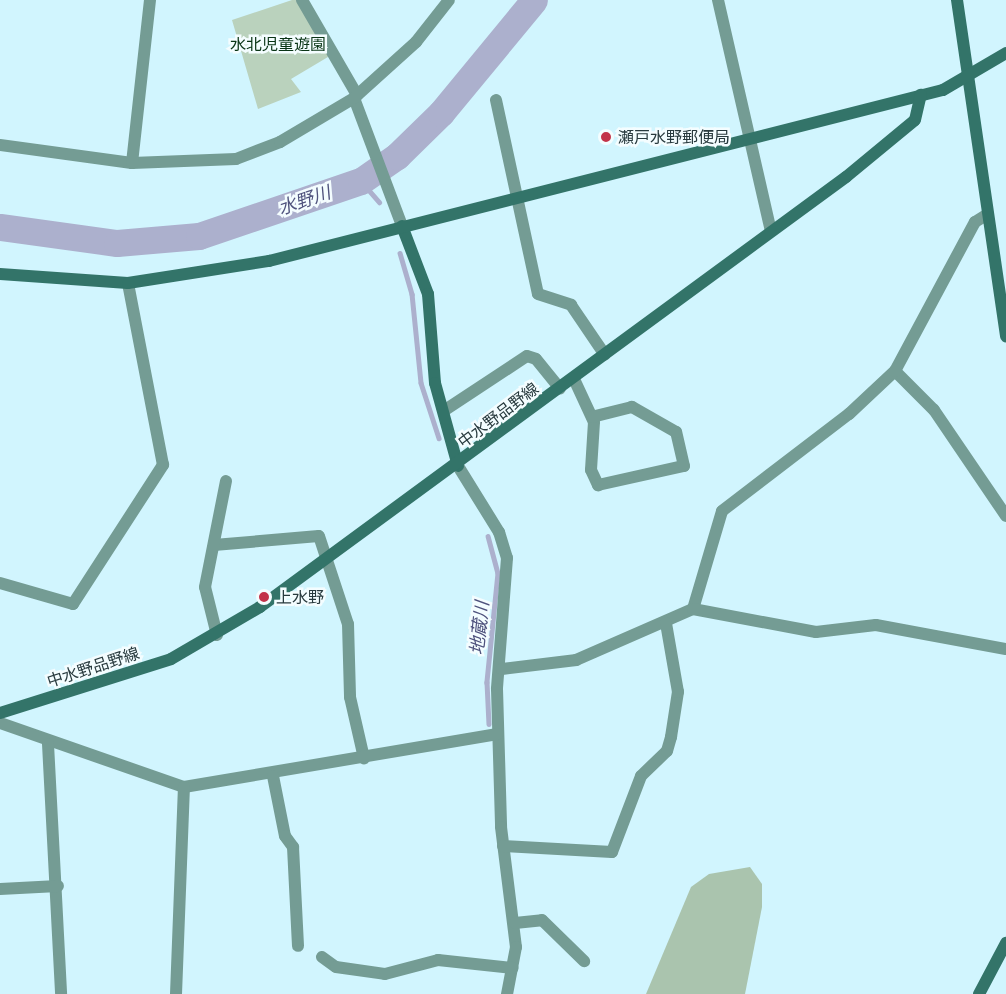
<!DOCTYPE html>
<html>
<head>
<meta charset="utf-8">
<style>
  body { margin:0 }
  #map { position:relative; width:1006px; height:994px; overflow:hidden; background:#d1f5fe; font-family:Lato,"Noto Sans JP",sans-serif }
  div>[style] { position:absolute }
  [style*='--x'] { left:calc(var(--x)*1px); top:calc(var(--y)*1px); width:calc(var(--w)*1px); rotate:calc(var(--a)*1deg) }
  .green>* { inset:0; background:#bad2bd }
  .forest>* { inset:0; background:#aac4ae }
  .stream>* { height:4.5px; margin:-2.25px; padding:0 2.25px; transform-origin:2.25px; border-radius:2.25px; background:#acb0cd }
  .river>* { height:27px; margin:-13.5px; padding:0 13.5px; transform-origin:13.5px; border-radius:13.5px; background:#acb0cd }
  .street>* { height:12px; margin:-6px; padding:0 6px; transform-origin:6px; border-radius:6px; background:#749c94 }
  .secondary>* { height:12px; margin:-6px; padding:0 6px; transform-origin:6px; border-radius:6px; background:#337469 }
  .dots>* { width:16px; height:16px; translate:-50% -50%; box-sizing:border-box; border:3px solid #f4fdff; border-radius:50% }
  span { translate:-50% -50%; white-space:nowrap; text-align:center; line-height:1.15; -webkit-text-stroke:5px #f4fdff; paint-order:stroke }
  .park-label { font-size:16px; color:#093415 }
  .poi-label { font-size:16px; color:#283a3e }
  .left { translate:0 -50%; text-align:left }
  .street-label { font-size:16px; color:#283a3e }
  .water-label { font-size:18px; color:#4e527d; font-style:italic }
</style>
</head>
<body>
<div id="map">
  <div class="green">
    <i style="clip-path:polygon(292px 0,302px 0,333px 54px,291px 79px,301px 92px,258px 109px,232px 20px)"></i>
  </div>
  <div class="forest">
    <i style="clip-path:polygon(750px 867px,762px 884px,762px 907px,745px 994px,646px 994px,691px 887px,709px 874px)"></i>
  </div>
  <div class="stream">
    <i style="--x:361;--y:181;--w:28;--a:49"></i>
    <i style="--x:400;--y:253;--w:43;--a:73.7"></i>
    <i style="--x:412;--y:294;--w:89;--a:84.2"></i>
    <i style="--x:421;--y:383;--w:58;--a:71.9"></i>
    <i style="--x:488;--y:536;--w:38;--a:75"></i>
    <i style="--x:498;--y:573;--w:110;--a:95.8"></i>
    <i style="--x:487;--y:682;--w:42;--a:87.3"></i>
  </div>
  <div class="river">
    <i style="--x:0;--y:227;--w:118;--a:7.8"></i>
    <i style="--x:117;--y:243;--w:82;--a:-4.9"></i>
    <i style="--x:199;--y:236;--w:171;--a:-18.8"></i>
    <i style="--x:361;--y:181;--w:44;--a:-34.8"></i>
    <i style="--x:397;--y:156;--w:62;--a:-44.3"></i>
    <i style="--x:441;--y:113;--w:146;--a:-50.5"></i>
  </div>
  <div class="street">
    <i style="--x:302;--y:0;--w:110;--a:59.9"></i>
    <i style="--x:718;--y:0;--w:237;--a:77.1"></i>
    <i style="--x:354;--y:98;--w:137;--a:69.4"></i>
    <i style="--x:496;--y:100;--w:198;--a:77.8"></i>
    <i style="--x:538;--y:294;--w:35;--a:18"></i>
    <i style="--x:571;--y:305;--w:60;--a:55.8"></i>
    <i style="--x:0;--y:145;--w:133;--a:7.8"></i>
    <i style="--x:132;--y:163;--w:104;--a:-2.2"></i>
    <i style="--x:236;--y:159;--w:47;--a:-21.1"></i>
    <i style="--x:280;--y:142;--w:86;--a:-30.7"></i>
    <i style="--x:354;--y:98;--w:84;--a:-42.1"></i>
    <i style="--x:416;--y:42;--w:53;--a:-51.8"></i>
    <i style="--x:132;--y:163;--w:164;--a:-83.7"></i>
    <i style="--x:895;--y:371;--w:55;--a:45"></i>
    <i style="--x:934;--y:410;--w:128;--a:55.8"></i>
    <i style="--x:574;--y:379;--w:47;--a:65.1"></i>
    <i style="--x:594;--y:422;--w:48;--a:93.6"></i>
    <i style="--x:591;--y:470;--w:17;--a:65"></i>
    <i style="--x:598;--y:485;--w:88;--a:-12.5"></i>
    <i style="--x:684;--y:466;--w:35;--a:-103"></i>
    <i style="--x:676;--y:432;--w:51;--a:-150.4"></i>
    <i style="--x:632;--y:407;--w:41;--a:166"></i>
    <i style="--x:445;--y:410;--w:98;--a:-33.4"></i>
    <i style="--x:527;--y:356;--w:9;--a:18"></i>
    <i style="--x:536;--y:359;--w:38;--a:51"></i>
    <i style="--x:458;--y:466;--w:78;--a:58.2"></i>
    <i style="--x:499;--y:532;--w:27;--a:73"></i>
    <i style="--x:507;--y:558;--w:131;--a:94.4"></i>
    <i style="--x:497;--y:689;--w:138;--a:88.3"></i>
    <i style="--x:501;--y:827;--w:121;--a:82.9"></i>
    <i style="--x:516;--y:947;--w:48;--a:100.8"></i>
    <i style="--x:214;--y:545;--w:105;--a:-4.9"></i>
    <i style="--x:319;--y:536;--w:93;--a:71.8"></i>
    <i style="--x:348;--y:624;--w:73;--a:88.4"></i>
    <i style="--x:350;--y:697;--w:63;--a:77.1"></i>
    <i style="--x:0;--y:583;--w:76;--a:16"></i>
    <i style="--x:73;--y:604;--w:166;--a:-57.1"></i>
    <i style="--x:163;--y:465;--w:185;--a:-100.9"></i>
    <i style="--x:693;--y:609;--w:102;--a:-73.5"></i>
    <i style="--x:722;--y:511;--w:160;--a:-37.4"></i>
    <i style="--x:849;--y:414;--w:63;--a:-43.1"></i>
    <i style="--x:895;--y:371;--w:169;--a:-61.8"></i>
    <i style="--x:975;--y:222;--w:15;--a:-32"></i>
    <i style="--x:217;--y:635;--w:49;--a:-104"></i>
    <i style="--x:205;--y:587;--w:108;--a:-78.8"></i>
    <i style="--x:502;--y:669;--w:75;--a:-6.9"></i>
    <i style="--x:576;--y:660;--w:128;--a:-23.6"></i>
    <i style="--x:693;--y:609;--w:125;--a:10.6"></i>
    <i style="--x:816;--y:632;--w:60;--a:-6.7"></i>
    <i style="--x:876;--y:625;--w:132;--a:10.5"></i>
    <i style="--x:0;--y:723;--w:195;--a:19.2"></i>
    <i style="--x:184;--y:787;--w:318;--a:-9.6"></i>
    <i style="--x:48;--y:744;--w:250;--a:87"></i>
    <i style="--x:273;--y:776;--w:61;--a:78.7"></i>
    <i style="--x:285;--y:836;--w:14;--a:54"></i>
    <i style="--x:293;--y:847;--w:99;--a:87.1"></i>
    <i style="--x:503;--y:846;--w:109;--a:3.2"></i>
    <i style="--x:612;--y:852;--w:81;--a:-69.1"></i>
    <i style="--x:641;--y:776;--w:36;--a:-44"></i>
    <i style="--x:667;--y:751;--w:15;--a:-74"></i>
    <i style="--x:671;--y:737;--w:46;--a:-81.2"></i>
    <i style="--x:678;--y:692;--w:70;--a:-99.9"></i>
    <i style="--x:0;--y:889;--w:58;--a:-3"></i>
    <i style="--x:515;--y:923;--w:27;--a:-6"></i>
    <i style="--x:542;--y:920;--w:59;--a:44.3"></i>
    <i style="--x:322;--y:957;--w:17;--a:36"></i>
    <i style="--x:336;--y:967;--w:49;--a:8.1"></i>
    <i style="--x:385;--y:974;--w:55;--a:-14.8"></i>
    <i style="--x:438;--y:960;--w:75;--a:6.1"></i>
    <i style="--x:176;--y:994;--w:207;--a:-87.8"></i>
  </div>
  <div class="secondary">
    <i style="--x:957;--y:0;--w:340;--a:81.7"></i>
    <i style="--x:402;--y:226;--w:73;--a:69.1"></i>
    <i style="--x:428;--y:294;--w:89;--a:85.5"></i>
    <i style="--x:435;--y:383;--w:86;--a:74.5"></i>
    <i style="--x:0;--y:274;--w:128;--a:4"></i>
    <i style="--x:128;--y:283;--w:143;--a:-8.9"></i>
    <i style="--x:269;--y:261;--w:695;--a:-14.24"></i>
    <i style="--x:943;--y:90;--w:73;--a:-30.4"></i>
    <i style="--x:0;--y:713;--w:179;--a:-17.5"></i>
    <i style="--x:171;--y:659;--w:103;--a:-30.3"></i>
    <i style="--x:260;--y:607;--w:727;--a:-36.27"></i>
    <i style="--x:846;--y:177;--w:89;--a:-39.6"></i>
    <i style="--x:915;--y:120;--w:26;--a:-77"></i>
    <i style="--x:979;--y:994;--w:58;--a:-62.1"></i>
  </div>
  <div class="dots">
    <i style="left:606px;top:137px;background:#c23249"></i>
    <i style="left:264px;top:597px;background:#c23249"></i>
  </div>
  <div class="park-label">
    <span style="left:278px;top:44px">水北児童遊園</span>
  </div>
  <div class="poi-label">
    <span class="left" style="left:618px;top:137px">瀬戸水野郵便局</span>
    <span class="left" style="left:276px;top:597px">上水野</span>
  </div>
  <div class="street-label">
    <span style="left:498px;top:415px;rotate:-37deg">中水野品野線</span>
    <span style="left:93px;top:667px;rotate:-18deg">中水野品野線</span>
  </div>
  <div class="water-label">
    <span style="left:304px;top:200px;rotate:-19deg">水野川</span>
    <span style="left:479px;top:628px;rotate:-84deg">地蔵川</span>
  </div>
</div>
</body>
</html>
